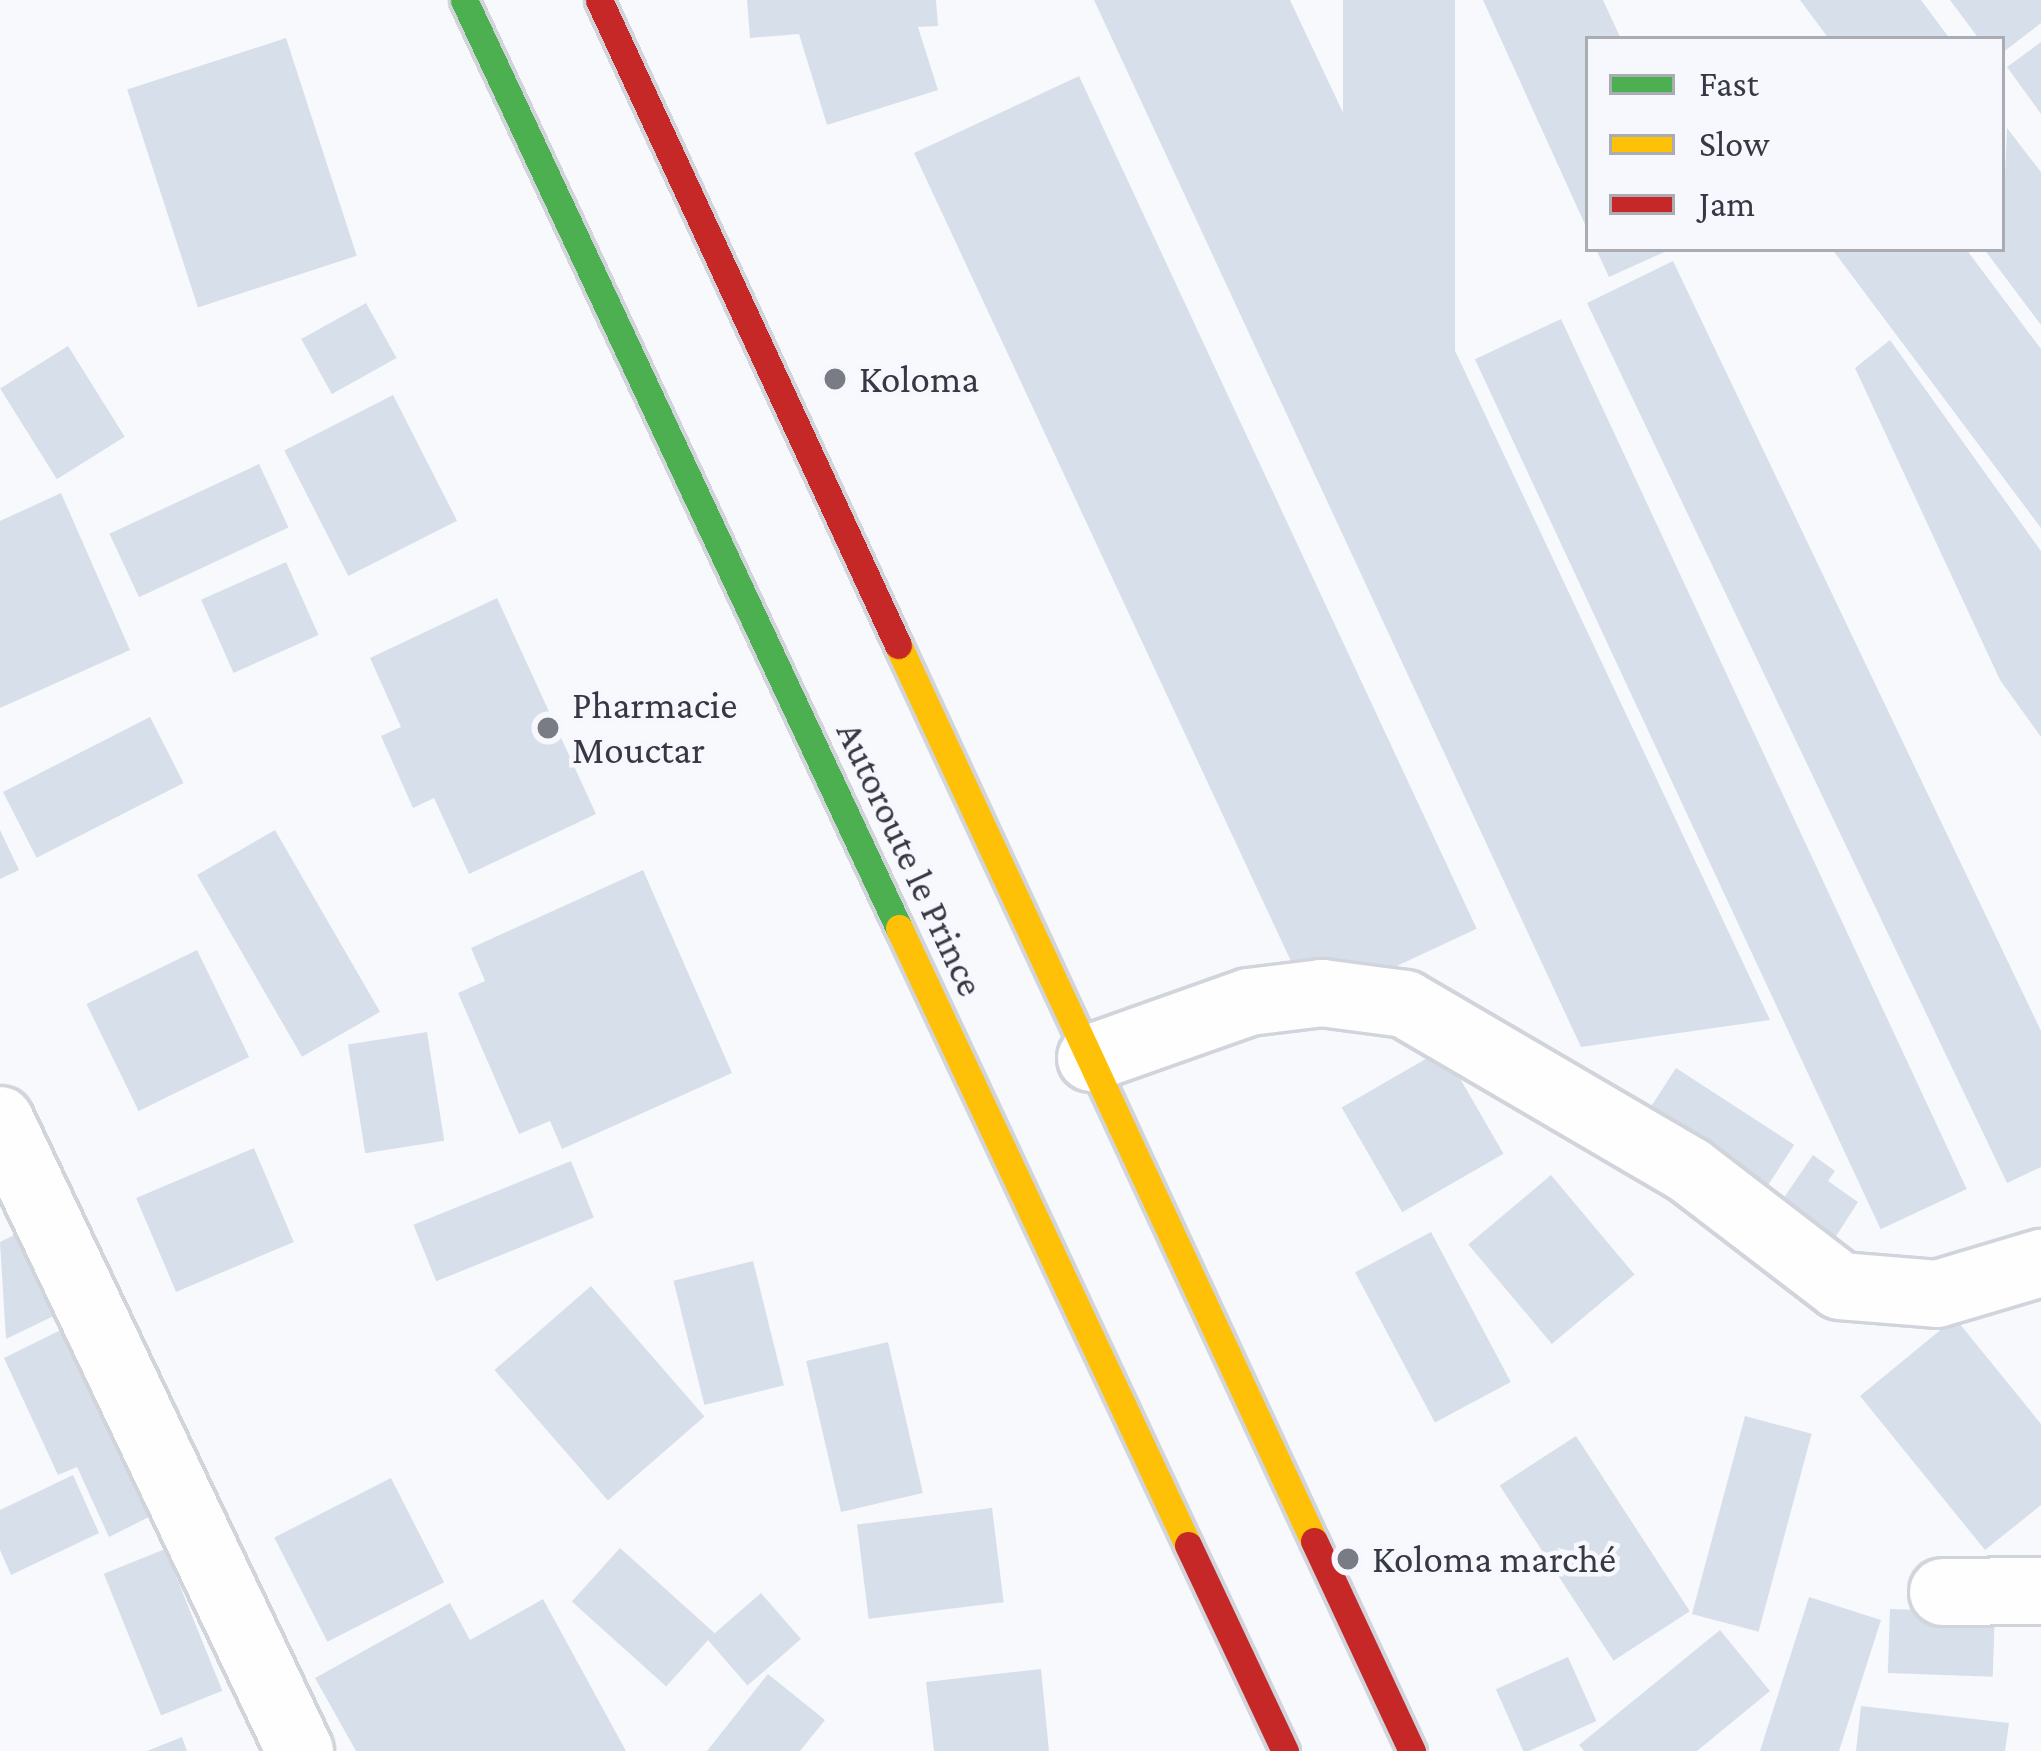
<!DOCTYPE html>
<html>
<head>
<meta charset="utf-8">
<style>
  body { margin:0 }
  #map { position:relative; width:2041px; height:1751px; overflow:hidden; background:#f8f9fd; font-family:"Crimson Pro",serif }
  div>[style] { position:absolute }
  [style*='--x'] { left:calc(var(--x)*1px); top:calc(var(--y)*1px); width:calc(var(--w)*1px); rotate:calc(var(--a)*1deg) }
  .building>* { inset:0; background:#d7e0ea; transform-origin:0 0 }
  .roads { filter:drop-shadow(3px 0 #d2d4dc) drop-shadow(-3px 0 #d2d4dc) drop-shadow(0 3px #d2d4dc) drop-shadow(0 -3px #d2d4dc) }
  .street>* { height:66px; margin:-33px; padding:0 33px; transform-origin:33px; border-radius:33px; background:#fefeff }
  .fast>* { height:27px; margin:-13.5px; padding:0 13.5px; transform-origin:13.5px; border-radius:13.5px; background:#4caf50 }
  .slow>* { height:27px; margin:-13.5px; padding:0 13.5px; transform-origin:13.5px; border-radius:13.5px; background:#ffc107 }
  .jam>* { height:27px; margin:-13.5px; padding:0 13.5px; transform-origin:13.5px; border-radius:13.5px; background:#c62828 }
  .dots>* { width:33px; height:33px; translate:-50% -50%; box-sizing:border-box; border:6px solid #f7f8fe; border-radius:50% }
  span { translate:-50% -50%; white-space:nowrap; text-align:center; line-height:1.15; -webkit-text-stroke:9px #f7f8fe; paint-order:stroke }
  .poi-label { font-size:39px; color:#363944 }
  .left { translate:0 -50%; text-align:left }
  .street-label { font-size:39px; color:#363944 }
  .legend { position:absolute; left:1585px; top:36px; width:420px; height:216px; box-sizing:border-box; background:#f7f8fe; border:3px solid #aaacb4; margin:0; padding:15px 21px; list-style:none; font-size:36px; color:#363944 }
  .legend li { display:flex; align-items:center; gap:24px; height:60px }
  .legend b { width:60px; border:3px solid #aaacb4 }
</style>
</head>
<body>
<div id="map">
  <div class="building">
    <i style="clip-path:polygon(747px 0,936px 0,938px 26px,918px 27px,938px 90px,827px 125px,799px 34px,750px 38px)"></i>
    <i style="clip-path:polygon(1094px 0,1290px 0,1770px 1020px,1581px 1047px)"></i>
    <i style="left:1343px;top:0;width:112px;height:366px"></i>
    <i style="clip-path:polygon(1483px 0,1603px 0,1621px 39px,1588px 39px,1588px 231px)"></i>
    <i style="clip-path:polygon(1800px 0,1921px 0,1950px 39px,1829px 39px)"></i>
    <i style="clip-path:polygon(1950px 0,2041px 0,2041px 23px,2002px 53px,2002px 39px,1979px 39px)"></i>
    <i style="left:286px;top:38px;width:229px;height:167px;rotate:72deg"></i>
    <i style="clip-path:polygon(2041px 42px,2041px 114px,2007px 67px)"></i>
    <i style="left:1079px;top:76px;width:941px;height:182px;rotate:65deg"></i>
    <i style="clip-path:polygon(2007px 128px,2041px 172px,2041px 325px,1984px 249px,2002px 249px)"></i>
    <i style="clip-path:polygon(1596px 249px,1671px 249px,1609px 277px)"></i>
    <i style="clip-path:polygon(1832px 249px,1966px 249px,2041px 349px,2041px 528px)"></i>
    <i style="clip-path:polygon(1673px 261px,2041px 1031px,2041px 1167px,2007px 1183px,1587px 303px)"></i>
    <i style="left:366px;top:303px;width:63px;height:74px;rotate:61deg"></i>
    <i style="left:1561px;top:319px;width:960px;height:95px;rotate:65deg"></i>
    <i style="clip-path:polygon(1890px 340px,2041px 551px,2041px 737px,2000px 680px,1855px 368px)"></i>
    <i style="left:68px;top:346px;width:107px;height:80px;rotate:58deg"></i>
    <i style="left:393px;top:395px;width:141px;height:122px;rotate:63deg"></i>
    <i style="left:259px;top:464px;width:70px;height:165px;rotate:65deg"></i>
    <i style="clip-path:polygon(61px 493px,130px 650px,0 708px,0 521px)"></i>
    <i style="left:286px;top:562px;width:80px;height:93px;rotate:66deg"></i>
    <i style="clip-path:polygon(497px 598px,596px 814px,469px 874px,434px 798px,413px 808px,381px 736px,401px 727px,370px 658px)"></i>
    <i style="left:150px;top:717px;width:74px;height:165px;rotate:63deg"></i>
    <i style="clip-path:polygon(0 830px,19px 870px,0 879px)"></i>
    <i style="left:275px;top:830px;width:210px;height:90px;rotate:60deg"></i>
    <i style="clip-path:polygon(643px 870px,732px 1073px,562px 1149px,550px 1121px,519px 1134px,458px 993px,485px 981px,471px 948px)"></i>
    <i style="left:197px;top:950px;width:119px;height:123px;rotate:64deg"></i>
    <i style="left:427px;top:1032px;width:110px;height:80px;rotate:81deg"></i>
    <i style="left:1443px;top:1049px;width:121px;height:117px;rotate:60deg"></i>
    <i style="left:1676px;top:1068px;width:141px;height:70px;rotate:33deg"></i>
    <i style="left:254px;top:1148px;width:102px;height:128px;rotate:67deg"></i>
    <i style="clip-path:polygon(1813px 1155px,1835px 1171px,1828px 1181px,1858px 1202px,1826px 1252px,1772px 1215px)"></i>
    <i style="left:571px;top:1161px;width:61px;height:170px;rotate:68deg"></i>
    <i style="left:1551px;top:1175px;width:130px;height:108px;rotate:50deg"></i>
    <i style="clip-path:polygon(22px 1231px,62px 1312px,6px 1339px,0 1242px)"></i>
    <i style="left:1431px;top:1232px;width:170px;height:86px;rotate:62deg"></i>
    <i style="left:753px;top:1261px;width:128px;height:82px;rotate:76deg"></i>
    <i style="left:591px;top:1286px;width:173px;height:128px;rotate:49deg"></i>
    <i style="clip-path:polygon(1955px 1318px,2041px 1424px,2041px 1505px,1985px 1550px,1860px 1396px)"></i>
    <i style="clip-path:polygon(83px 1319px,169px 1507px,109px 1537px,77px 1467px,58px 1475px,4px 1358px)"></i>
    <i style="left:888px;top:1342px;width:155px;height:84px;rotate:77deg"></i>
    <i style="left:1745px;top:1416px;width:69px;height:205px;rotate:15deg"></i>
    <i style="left:1576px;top:1436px;width:209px;height:91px;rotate:57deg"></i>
    <i style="clip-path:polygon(73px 1475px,99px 1533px,11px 1575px,0 1550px,0 1510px)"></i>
    <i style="left:391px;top:1478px;width:117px;height:131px;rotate:63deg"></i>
    <i style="left:992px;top:1508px;width:95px;height:136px;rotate:83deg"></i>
    <i style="left:620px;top:1548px;width:127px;height:72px;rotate:42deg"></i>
    <i style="left:165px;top:1549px;width:153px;height:66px;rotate:68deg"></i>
    <i style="left:761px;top:1593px;width:61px;height:71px;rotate:49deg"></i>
    <i style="clip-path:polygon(1809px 1597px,1881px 1620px,1839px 1751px,1760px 1751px)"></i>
    <i style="clip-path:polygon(543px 1599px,626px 1751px,356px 1751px,315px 1678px,450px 1603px,470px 1640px)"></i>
    <i style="left:1890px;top:1609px;width:105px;height:64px;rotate:2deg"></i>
    <i style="clip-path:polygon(1720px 1630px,1770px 1691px,1697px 1751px,1584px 1751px,1579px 1745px)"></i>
    <i style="left:1568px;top:1657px;width:70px;height:79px;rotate:66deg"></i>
    <i style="clip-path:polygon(1041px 1669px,1049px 1751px,934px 1751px,926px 1682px)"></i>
    <i style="clip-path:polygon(768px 1674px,825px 1720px,800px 1751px,707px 1751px)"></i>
    <i style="clip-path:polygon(1861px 1706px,2009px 1723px,2005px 1751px,1856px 1751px)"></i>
    <i style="clip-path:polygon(182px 1737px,187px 1751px,147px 1751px)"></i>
  </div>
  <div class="roads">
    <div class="street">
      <i style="--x:1091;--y:1058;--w:168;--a:-19.5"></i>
      <i style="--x:1249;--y:1002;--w:74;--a:-7"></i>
      <i style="--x:1322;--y:993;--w:84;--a:7.5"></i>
      <i style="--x:1405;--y:1004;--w:329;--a:30.3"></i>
      <i style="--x:1689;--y:1170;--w:190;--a:37.5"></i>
      <i style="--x:1840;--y:1286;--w:97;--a:4.7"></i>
      <i style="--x:1937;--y:1294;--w:109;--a:-16.6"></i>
      <i style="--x:0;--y:1120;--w:699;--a:64.57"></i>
      <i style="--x:1943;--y:1592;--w:98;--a:-0.6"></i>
    </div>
    <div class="fast">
      <i style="--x:464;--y:0;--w:1025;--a:64.89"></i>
    </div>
    <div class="slow">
      <i style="--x:898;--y:645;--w:988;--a:65.1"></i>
      <i style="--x:899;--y:928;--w:681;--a:64.9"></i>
    </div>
    <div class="jam">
      <i style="--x:599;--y:0;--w:711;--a:65.13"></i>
      <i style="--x:1314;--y:1541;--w:232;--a:65"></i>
      <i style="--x:1188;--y:1545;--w:228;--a:64.8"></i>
    </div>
  </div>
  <div class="dots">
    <i style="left:835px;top:379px;background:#7a7c85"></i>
    <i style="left:548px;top:728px;background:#7a7c85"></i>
    <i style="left:1348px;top:1559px;background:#7a7c85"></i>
  </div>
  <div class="poi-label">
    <span class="left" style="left:859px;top:379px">Koloma</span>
    <span class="left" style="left:572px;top:728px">Pharmacie<br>Mouctar</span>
    <span class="left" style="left:1372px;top:1559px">Koloma marché</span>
  </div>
  <div class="street-label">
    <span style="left:910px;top:859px;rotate:65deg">Autoroute le Prince</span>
  </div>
  <ul class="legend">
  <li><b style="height:15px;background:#4caf50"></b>Fast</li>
  <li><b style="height:15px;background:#ffc107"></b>Slow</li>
  <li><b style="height:15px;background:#c62828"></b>Jam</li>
  </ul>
</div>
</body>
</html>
